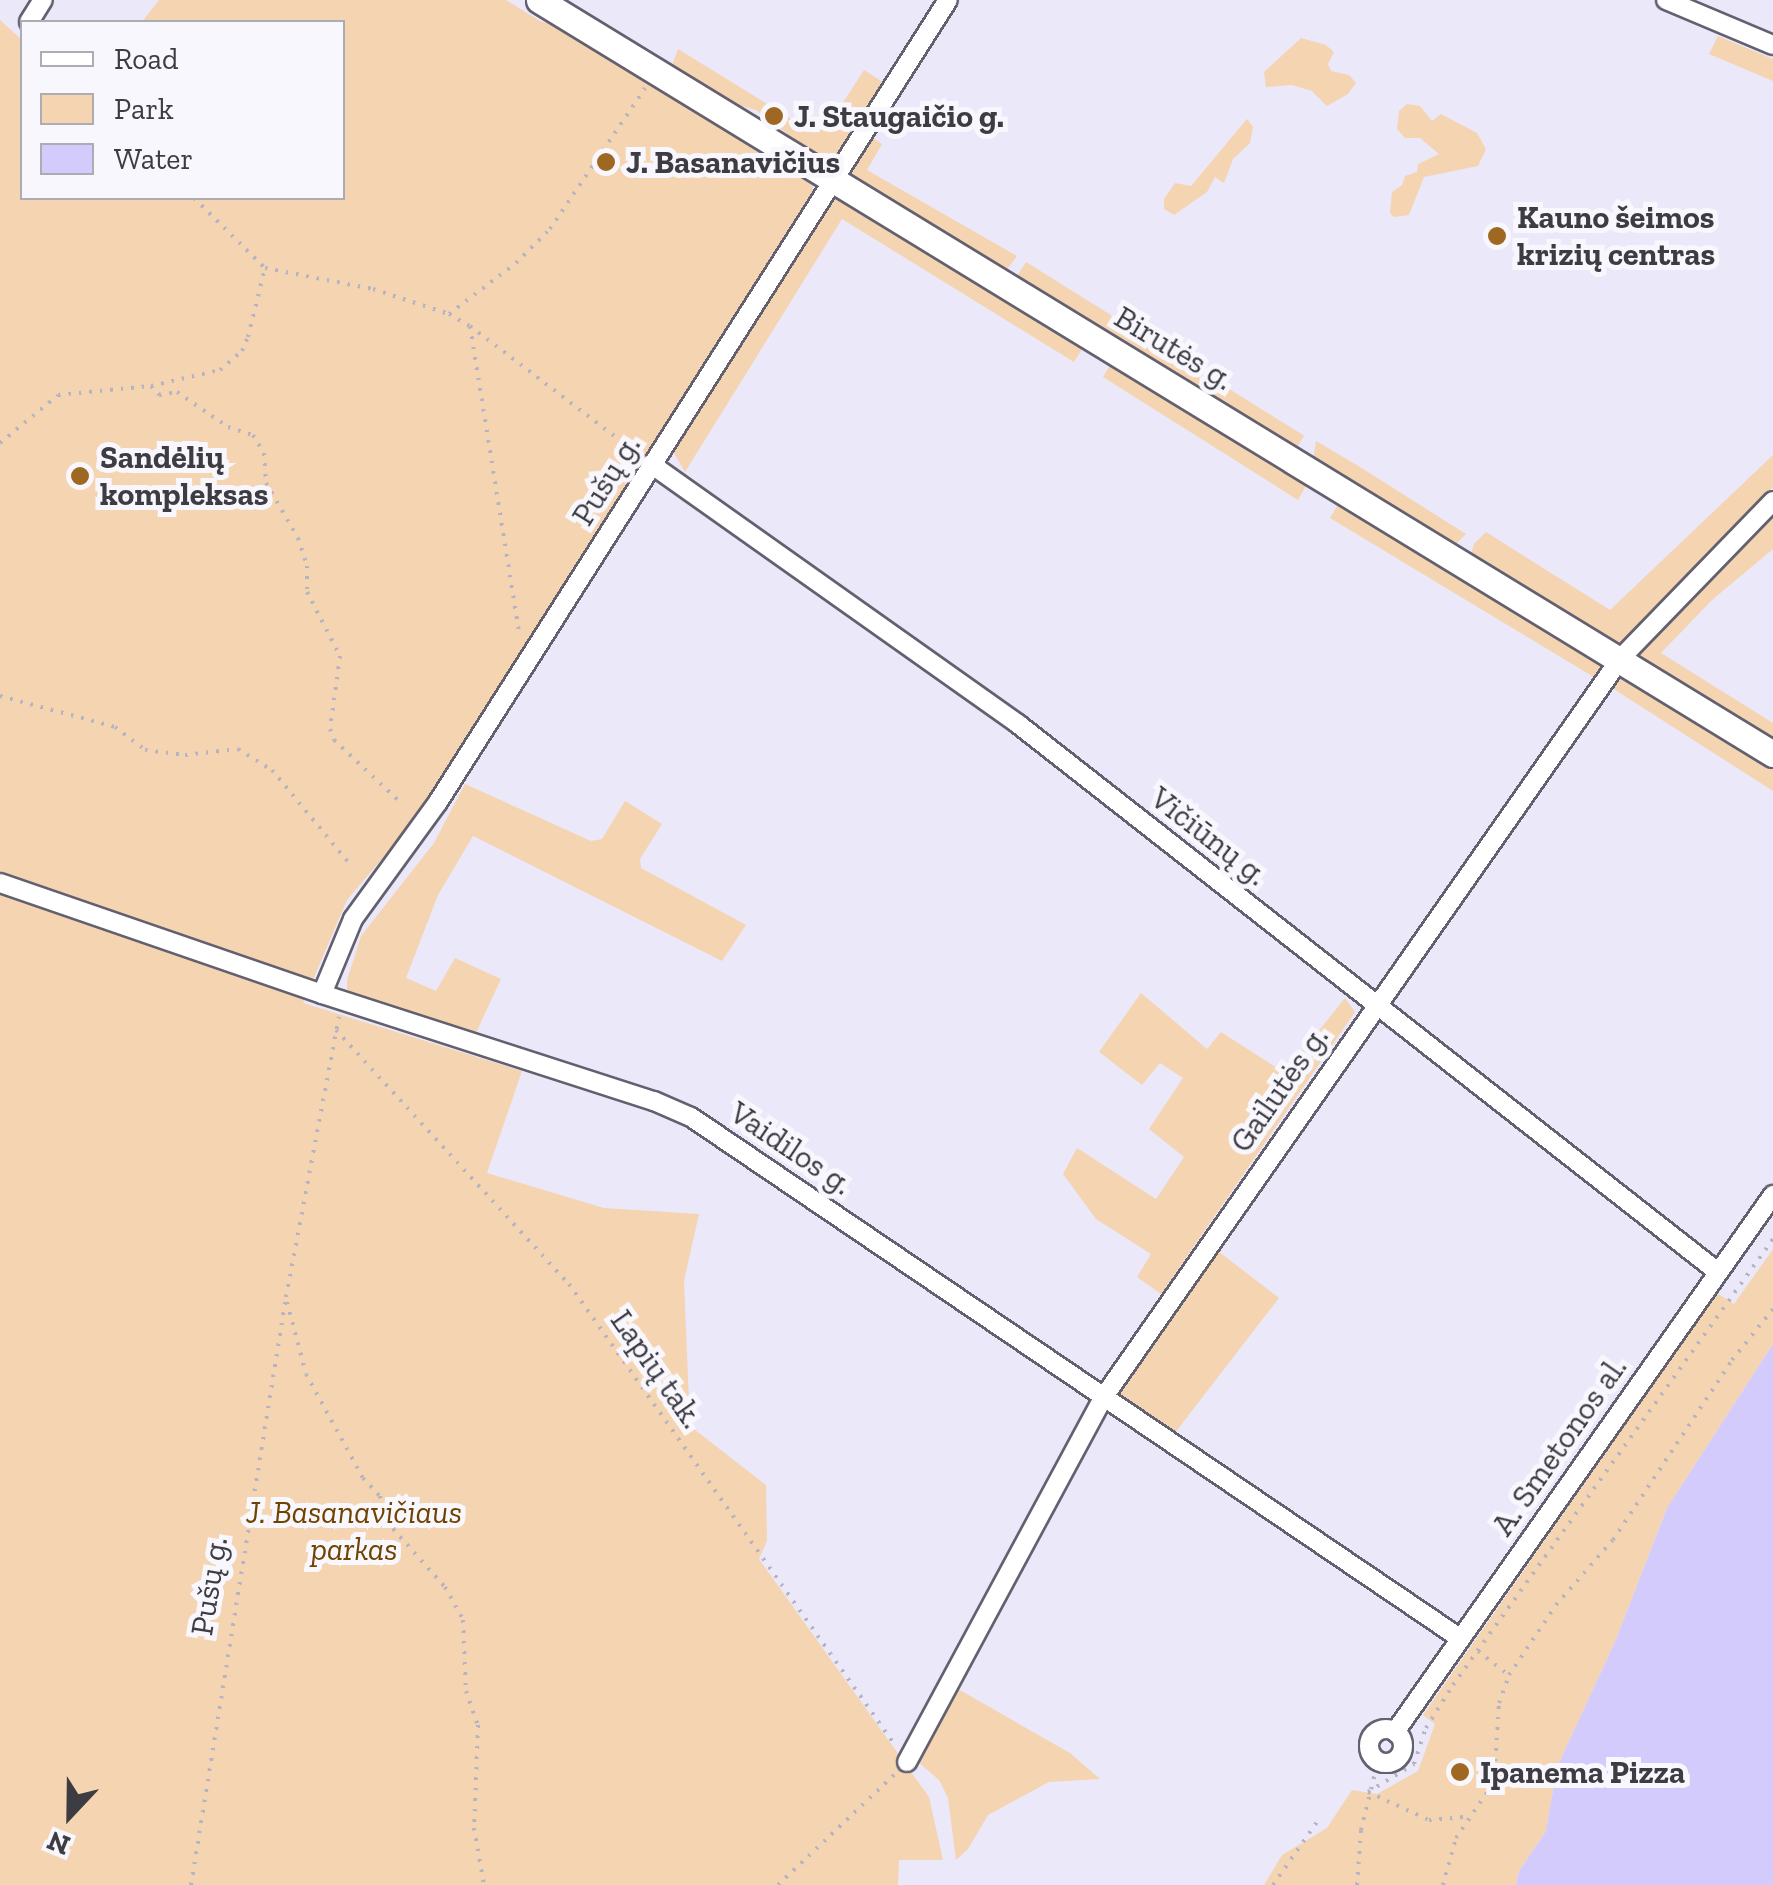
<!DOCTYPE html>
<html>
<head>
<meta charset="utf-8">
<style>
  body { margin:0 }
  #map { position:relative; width:1773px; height:1885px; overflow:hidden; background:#ebe8fa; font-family:"Zilla Slab",serif }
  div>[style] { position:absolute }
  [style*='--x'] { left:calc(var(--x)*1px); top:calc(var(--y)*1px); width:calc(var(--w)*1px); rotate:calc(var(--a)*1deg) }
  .green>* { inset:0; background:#f5d4b1; transform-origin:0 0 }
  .water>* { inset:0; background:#d4cbfd }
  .path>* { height:4px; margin-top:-2px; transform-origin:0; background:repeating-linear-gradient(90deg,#b6b4c2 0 2.5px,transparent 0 10.5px) }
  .roads { filter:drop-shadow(2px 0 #636070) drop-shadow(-2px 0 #636070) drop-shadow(0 2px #636070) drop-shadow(0 -2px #636070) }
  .street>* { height:18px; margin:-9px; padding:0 9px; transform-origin:9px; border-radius:9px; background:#fff }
  .street>.ring { margin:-9px; padding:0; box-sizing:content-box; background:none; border:18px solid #fff; border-radius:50% }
  .secondary>* { height:25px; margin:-12.5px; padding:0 12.5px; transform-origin:12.5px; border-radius:12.5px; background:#fff }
  .dots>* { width:28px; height:28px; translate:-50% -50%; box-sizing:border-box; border:5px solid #f8f7fe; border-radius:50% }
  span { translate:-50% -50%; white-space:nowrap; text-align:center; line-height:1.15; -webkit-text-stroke:10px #f8f7fe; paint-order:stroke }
  .poi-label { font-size:32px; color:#3d3c43; font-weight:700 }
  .left { translate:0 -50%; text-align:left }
  .street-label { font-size:32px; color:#3d3c43 }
  .park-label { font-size:32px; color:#704400; font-style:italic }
  .legend { position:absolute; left:20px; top:20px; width:325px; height:180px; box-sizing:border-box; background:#f8f7fe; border:2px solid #adacb3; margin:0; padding:12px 18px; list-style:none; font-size:30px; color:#3d3c43 }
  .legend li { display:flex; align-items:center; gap:20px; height:50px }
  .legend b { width:50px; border:2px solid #adacb3 }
  .north { position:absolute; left:20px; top:1765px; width:100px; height:100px; -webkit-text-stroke:8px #f8f7fe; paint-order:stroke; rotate:202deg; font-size:28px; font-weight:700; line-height:40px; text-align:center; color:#3d3c43 }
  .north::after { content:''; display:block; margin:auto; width:35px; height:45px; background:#3d3c43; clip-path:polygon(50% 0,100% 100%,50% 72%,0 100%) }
</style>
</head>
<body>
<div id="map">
  <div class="green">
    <i style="clip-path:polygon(159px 0,506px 0,540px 21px,571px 30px,812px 179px,813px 192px,804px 210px,431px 801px,347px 900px,303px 1003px,522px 1071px,487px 1173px,604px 1208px,699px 1214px,684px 1281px,690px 1426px,766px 1485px,767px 1541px,759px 1559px,929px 1797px,943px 1860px,899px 1860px,898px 1885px,0 1885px,0 20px,22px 40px,22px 198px,342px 198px,342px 22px,142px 22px)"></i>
    <i style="clip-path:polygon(1718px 36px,1773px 59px,1773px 81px,1709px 54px)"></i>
    <i style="clip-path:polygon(1301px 38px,1326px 45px,1334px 52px,1328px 64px,1331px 71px,1349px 75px,1356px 83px,1348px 94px,1327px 106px,1312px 91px,1292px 85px,1266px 87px,1264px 72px)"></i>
    <i style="clip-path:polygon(678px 49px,814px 133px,828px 126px,864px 70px,884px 83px,841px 153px,835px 160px,823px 161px,756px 110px,724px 101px,671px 68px)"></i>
    <i style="clip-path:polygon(1407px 104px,1420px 106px,1432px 121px,1441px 114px,1477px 133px,1486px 149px,1478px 166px,1424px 177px,1409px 215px,1394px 217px,1390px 213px,1392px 192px,1402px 185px,1405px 176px,1417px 172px,1418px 164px,1439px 154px,1420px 138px,1405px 138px,1397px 129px,1399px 111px)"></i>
    <i style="clip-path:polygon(1247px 119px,1253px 127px,1250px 143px,1233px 159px,1224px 183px,1215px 177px,1207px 192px,1174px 215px,1164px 209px,1164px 199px,1175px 183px,1191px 186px)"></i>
    <i style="clip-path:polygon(870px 136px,882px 144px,867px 170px,1017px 256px,1005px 272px,851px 176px)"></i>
    <i style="clip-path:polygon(840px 195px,1086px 343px,1074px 362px,842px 219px,685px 472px,672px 450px,829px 200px)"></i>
    <i style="left:1026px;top:262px;width:328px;height:20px;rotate:32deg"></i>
    <i style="clip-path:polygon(1113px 360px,1309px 480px,1298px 500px,1103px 377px)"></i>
    <i style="clip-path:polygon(1316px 441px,1360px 467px,1466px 534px,1453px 547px,1313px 461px)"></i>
    <i style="clip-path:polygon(1773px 455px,1773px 487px,1623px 646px,1617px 647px,1470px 557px,1474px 544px,1486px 532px,1610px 610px)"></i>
    <i style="clip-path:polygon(1341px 499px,1604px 663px,1597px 679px,1330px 518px)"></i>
    <i style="clip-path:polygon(1773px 514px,1773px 549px,1712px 600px,1661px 653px,1773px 723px,1773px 742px,1641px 661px,1640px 655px)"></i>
    <i style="clip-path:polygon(1626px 674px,1773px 767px,1773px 791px,1609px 686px,1617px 675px)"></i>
    <i style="clip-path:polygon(465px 784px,591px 841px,602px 839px,625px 801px,662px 824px,640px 859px,641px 868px,746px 925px,722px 961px,473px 836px,438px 895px,406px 978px,436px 991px,455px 958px,501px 979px,475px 1035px,356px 996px,347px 990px,347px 980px,361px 936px,434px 843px)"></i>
    <i style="clip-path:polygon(1141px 993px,1207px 1049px,1221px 1032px,1285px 1073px,1345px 998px,1355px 1012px,1161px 1294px,1137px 1277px,1151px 1254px,1096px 1219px,1063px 1174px,1077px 1148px,1156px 1199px,1184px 1157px,1149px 1129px,1183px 1078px,1160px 1063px,1142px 1085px,1099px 1052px)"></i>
    <i style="clip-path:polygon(1214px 1248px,1279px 1298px,1174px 1434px,1115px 1394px)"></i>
    <i style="clip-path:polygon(1773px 1249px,1773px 1344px,1667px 1508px,1615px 1642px,1557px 1767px,1546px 1831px,1519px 1871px,1516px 1885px,1264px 1885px,1282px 1855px,1327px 1828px,1352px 1790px,1377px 1794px,1418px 1771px,1435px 1724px,1423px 1715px,1717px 1293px,1734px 1304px)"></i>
    <i style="clip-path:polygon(958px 1689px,1070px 1753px,1100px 1779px,1049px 1782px,988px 1815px,968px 1849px,956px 1860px,948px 1798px,939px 1780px,917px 1761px)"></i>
  </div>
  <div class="water">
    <i style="clip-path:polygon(1773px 1344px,1773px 1885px,1516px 1885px,1519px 1871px,1546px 1831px,1557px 1767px,1615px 1642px,1667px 1508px)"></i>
  </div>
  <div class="path">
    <i style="--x:194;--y:198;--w:100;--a:44.6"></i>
    <i style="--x:265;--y:268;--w:110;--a:11"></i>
    <i style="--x:373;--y:289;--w:80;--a:18.2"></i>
    <i style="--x:449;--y:314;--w:24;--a:30"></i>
    <i style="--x:470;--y:326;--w:211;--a:37.3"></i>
    <i style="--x:449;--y:314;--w:84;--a:-37.3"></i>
    <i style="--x:516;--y:263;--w:48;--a:-45"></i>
    <i style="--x:550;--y:229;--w:170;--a:-56"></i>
    <i style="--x:470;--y:326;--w:315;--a:80.9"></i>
    <i style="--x:151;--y:386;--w:12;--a:48"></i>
    <i style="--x:159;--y:395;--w:18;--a:-9"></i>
    <i style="--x:177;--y:392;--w:62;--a:34.5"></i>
    <i style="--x:228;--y:427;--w:26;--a:18"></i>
    <i style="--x:253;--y:435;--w:21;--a:59"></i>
    <i style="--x:264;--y:453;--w:30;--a:86"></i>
    <i style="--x:266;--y:483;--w:64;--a:59.8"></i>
    <i style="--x:298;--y:538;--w:29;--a:72"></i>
    <i style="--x:307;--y:566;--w:26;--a:90"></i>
    <i style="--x:307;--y:592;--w:72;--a:62.7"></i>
    <i style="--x:340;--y:656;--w:74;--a:97.8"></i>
    <i style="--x:330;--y:729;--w:12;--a:70"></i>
    <i style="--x:334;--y:740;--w:89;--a:43.2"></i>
    <i style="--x:0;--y:443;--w:75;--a:-39.6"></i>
    <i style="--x:58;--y:395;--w:93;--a:-5.5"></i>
    <i style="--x:151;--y:386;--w:71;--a:-13.1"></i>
    <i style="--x:220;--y:370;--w:29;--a:-41"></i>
    <i style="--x:242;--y:351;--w:15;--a:-67"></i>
    <i style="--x:248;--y:337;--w:71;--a:-76.2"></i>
    <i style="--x:0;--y:696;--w:119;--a:15.1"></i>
    <i style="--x:115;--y:727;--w:38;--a:37"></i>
    <i style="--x:145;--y:750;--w:40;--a:7.1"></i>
    <i style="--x:185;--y:755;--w:53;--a:-6.5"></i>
    <i style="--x:238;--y:749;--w:40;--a:32"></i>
    <i style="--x:272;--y:770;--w:119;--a:50.4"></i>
    <i style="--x:336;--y:1030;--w:345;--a:47.5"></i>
    <i style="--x:569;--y:1284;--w:565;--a:54.73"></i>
    <i style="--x:287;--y:1302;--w:74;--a:75.2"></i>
    <i style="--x:306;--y:1374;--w:119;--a:61.3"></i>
    <i style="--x:363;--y:1478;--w:25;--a:47"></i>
    <i style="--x:380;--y:1496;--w:26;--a:77"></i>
    <i style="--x:386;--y:1521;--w:89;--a:48.2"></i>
    <i style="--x:445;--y:1587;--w:38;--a:61"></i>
    <i style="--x:463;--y:1620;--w:71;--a:87.6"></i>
    <i style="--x:466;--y:1691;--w:36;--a:71"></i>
    <i style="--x:478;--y:1725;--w:103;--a:92.2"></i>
    <i style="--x:474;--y:1828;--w:58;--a:80"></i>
    <i style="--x:1478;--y:1651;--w:39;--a:38"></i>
    <i style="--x:1368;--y:1792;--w:54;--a:-31.3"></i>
    <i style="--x:1414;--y:1764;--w:38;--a:-72"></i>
    <i style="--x:1426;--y:1728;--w:51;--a:-57.9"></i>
    <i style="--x:1453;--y:1685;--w:549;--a:-54.34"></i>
    <i style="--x:1368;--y:1792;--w:67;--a:24.7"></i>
    <i style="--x:1429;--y:1820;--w:38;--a:-5"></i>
    <i style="--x:191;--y:1885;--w:596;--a:-80.82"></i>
    <i style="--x:286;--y:1297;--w:285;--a:-79.3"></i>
    <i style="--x:778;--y:1885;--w:160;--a:-43.5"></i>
    <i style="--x:1273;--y:1885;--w:80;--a:-55.1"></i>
    <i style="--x:1357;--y:1885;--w:55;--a:-85.8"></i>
    <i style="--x:1361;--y:1830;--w:71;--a:-76.2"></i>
    <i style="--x:1443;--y:1885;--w:49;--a:-74.5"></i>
    <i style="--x:1456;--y:1838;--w:68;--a:-55.8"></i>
    <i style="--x:1494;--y:1782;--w:79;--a:-86.4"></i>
    <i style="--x:1499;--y:1703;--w:30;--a:-70"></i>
    <i style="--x:1509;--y:1675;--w:84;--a:-56.1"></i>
    <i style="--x:1556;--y:1605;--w:86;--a:-48.8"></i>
    <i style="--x:1613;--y:1540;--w:216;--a:-56.5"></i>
    <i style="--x:1732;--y:1360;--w:65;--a:-51.2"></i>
  </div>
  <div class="roads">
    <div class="street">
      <i style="--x:1666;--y:0;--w:116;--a:22.8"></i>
      <i style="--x:29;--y:22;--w:26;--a:-58"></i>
      <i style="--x:651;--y:464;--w:450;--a:35.3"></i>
      <i style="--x:1018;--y:724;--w:889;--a:38.06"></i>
      <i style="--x:0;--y:883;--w:341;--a:19"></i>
      <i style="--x:322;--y:994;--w:349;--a:17.9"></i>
      <i style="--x:654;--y:1101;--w:40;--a:23.4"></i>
      <i style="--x:691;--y:1117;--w:930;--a:34.13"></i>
      <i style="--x:322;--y:994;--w:81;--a:-67.5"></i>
      <i style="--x:353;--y:919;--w:145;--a:-54"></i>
      <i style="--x:438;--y:802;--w:950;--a:-57.55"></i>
      <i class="ring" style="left:1369px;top:1729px;width:16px;height:16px"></i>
      <i style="--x:1395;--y:1732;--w:657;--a:-54.86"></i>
      <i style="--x:907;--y:1762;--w:413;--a:-61.7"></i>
      <i style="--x:1103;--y:1398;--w:902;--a:-55.02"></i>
      <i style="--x:1620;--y:659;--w:220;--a:-45.9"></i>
    </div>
    <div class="secondary">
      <i style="--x:539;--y:0;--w:1446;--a:31.43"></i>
    </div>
  </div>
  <div class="dots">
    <i style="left:774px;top:116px;background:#9e6822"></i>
    <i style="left:606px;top:162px;background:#9e6822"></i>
    <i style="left:1497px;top:236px;background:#9e6822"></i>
    <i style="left:80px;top:476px;background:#9e6822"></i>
    <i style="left:1460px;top:1772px;background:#9e6822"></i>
  </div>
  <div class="poi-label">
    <span class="left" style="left:794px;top:116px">J. Staugaičio g.</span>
    <span class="left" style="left:626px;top:162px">J. Basanavičius</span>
    <span class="left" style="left:1517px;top:236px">Kauno šeimos<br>krizių centras</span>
    <span class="left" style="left:100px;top:476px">Sandėlių<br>kompleksas</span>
    <span class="left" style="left:1480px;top:1772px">Ipanema Pizza</span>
  </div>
  <div class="street-label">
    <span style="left:1174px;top:348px;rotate:31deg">Birutės g.</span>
    <span style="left:606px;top:480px;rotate:-58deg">Pušų g.</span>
    <span style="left:1209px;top:836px;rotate:38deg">Vičiūnų g.</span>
    <span style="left:1279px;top:1089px;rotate:-55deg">Gailutės g.</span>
    <span style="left:791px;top:1148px;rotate:34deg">Vaidilos g.</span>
    <span style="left:657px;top:1369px;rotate:55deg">Lapių tak.</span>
    <span style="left:1559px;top:1446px;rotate:-55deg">A. Smetonos al.</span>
    <span style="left:209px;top:1586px;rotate:-81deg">Pušų g.</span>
  </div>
  <div class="park-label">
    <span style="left:354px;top:1531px">J. Basanavičiaus<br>parkas</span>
  </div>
  <ul class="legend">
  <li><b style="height:12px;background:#fff"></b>Road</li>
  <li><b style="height:28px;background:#f5d4b1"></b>Park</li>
  <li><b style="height:28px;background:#d4cbfd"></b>Water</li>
  </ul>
  <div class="north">N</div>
</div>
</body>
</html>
